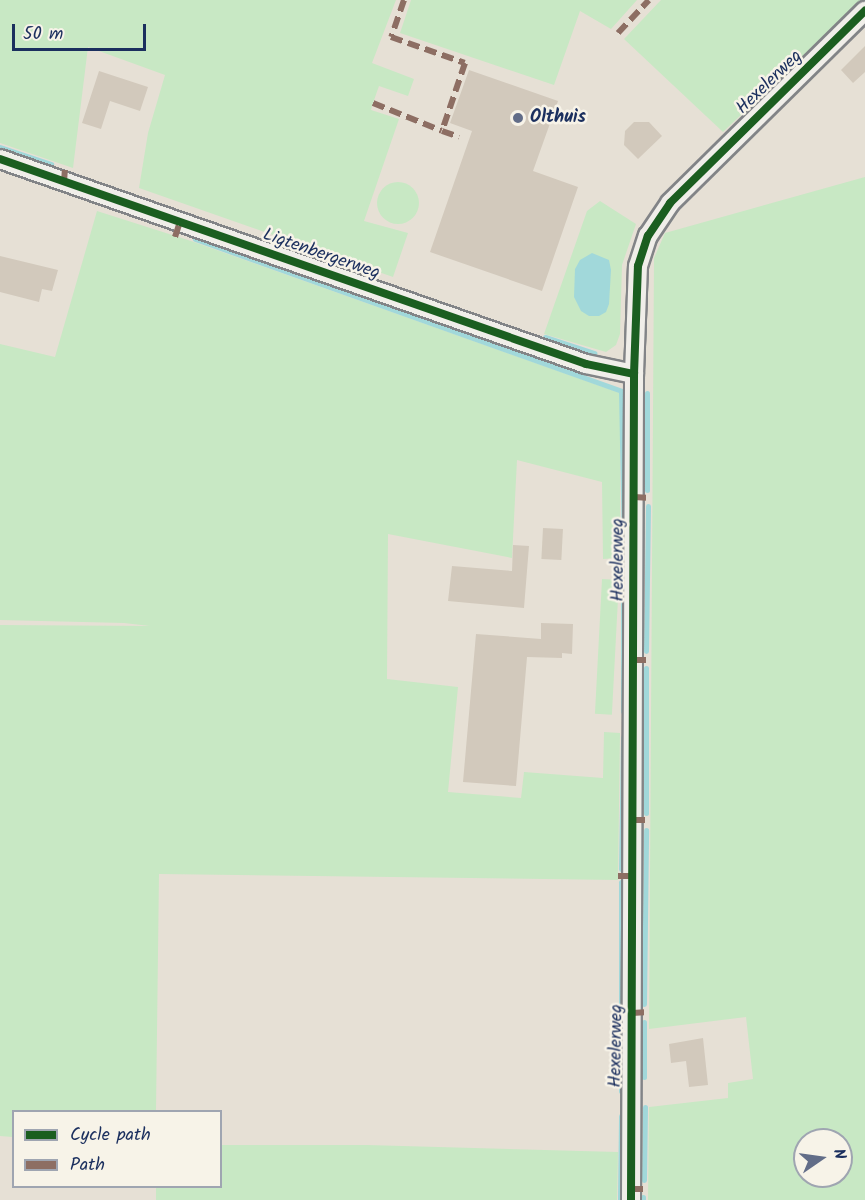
<!DOCTYPE html>
<html>
<head>
<meta charset="utf-8">
<style>
  body { margin:0 }
  #map { position:relative; width:865px; height:1200px; overflow:hidden; background:#e6e0d5; font-family:Kalam,sans-serif }
  div>[style] { position:absolute }
  [style*='--x'] { left:calc(var(--x)*1px); top:calc(var(--y)*1px); width:calc(var(--w)*1px); rotate:calc(var(--a)*1deg) }
  .green>* { inset:0; background:#c8e8c4; transform-origin:0 0 }
  .round { border-radius:50% }
  .water>* { inset:0; background:#a1d8da }
  .stream>* { height:5px; margin:-2.5px; padding:0 2.5px; transform-origin:2.5px; border-radius:2.5px; background:#a1d8da }
  .building>* { inset:0; background:#d2c9bc; transform-origin:0 0 }
  .roads { filter:drop-shadow(2px 0 #828487) drop-shadow(-2px 0 #828487) drop-shadow(0 2px #828487) drop-shadow(0 -2px #828487) }
  .street>* { height:18px; margin:-9px; padding:0 9px; transform-origin:9px; border-radius:9px; background:#f0eee9 }
  .quiet>* { height:6px; margin-top:-3px; transform-origin:0; background:repeating-linear-gradient(90deg,#8d6e63 0 12px,transparent 0 18px) }
  .cycleway>* { height:8px; margin:-4px; padding:0 4px; transform-origin:4px; border-radius:4px; background:#1b5e20 }
  .dots>* { width:16px; height:16px; translate:-50% -50%; box-sizing:border-box; border:3px solid #f7f3e8; border-radius:50% }
  span { translate:-50% -50%; white-space:nowrap; text-align:center; line-height:1.15; -webkit-text-stroke:5px #f7f3e8; paint-order:stroke }
  .street-label { font-size:18px; color:#1b2f5e }
  .poi-label { font-size:18px; color:#1b2f5e; font-weight:700 }
  .left { translate:0 -50%; text-align:left }
  .legend { position:absolute; left:12px; top:1110px; width:210px; height:78px; box-sizing:border-box; background:#f7f3e8; border:2px solid #9fa5b1; margin:0; padding:8px 10px; list-style:none; font-size:18px; color:#1b2f5e }
  .legend li { display:flex; align-items:center; gap:12px; height:30px }
  .legend b { width:30px; border:2px solid #9fa5b1 }
  .north { position:absolute; left:793px; top:1128px; width:60px; height:60px; box-sizing:border-box; background:#f7f3e8; border:2px solid #9fa5b1; border-radius:50%; rotate:77deg; font-size:16px; font-weight:700; line-height:24px; text-align:center; color:#1b2f5e }
  .north::after { content:''; display:block; margin:auto; width:21px; height:27px; background:#626d88; clip-path:polygon(50% 0,100% 100%,50% 72%,0 100%) }
  .scale { position:absolute; left:12px; top:24px; width:134px; height:27px; box-sizing:border-box; border:3px solid #1b2f5e; border-top:0; padding-left:8px; font-size:18px; line-height:21px; white-space:nowrap; color:#1b2f5e; -webkit-text-stroke:4px #f7f3e8; paint-order:stroke }
</style>
</head>
<body>
<div id="map">
  <div class="green">
    <i style="clip-path:polygon(0 0,396px 0,372px 63px,414px 79px,408px 96px,379px 86px,373px 103px,371px 110px,399px 119px,364px 221px,408px 233px,393px 277px,139px 188px,148px 133px,165px 75px,88px 47px,73px 168px,0 143px)"></i>
    <i style="clip-path:polygon(411px 0,637px 0,611px 29px,580px 11px,554px 85px,400px 33px)"></i>
    <i style="clip-path:polygon(661px 0,863px 0,723px 132px,624px 39px)"></i>
    <i style="clip-path:polygon(evenodd,865px 177px,865px 1200px,648px 1200px,649px 1107px,728px 1098px,728px 1083px,753px 1079px,746px 1017px,649px 1029px,654px 258px,665px 233px,865px 177px,805px 1140px,841px 1140px,841px 1176px,805px 1176px,805px 1140px)"></i>
    <i class="round" style="left:377px;top:182px;width:42px;height:42px"></i>
    <i style="clip-path:polygon(600px 201px,636px 224px,622px 265px,620px 334px,616px 345px,606px 352px,544px 334px,587px 211px)"></i>
    <i style="clip-path:polygon(97px 211px,191px 241px,620px 393px,620px 558px,603px 559px,602px 482px,517px 460px,512px 558px,388px 534px,387px 679px,458px 687px,448px 792px,521px 798px,524px 772px,603px 778px,604px 732px,620px 733px,618px 880px,159px 874px,156px 1111px,14px 1112px,13px 1137px,0 1136px,0 625px,150px 626px,124px 623px,0 620px,0 344px,55px 357px)"></i>
    <i style="left:602px;top:579px;width:17px;height:135px;rotate:3deg"></i>
    <i style="clip-path:polygon(221px 1145px,367px 1145px,618px 1152px,617px 1200px,156px 1200px,156px 1187px,220px 1186px)"></i>
  </div>
  <div class="water">
    <i style="clip-path:polygon(592px 253px,609px 260px,611px 270px,609px 304px,606px 312px,599px 316px,589px 316px,581px 311px,574px 297px,575px 269px,580px 260px)"></i>
  </div>
  <div class="stream">
    <i style="--x:0;--y:147;--w:54;--a:18.4"></i>
    <i style="--x:195;--y:239;--w:452;--a:19.6"></i>
    <i style="--x:621;--y:391;--w:157;--a:88.9"></i>
    <i style="--x:545;--y:337;--w:52;--a:18.1"></i>
    <i style="--x:647;--y:393;--w:97;--a:90"></i>
    <i style="--x:646;--y:651;--w:145;--a:-89.2"></i>
    <i style="--x:623;--y:711;--w:127;--a:-90"></i>
    <i style="--x:646;--y:813;--w:145;--a:-90"></i>
    <i style="--x:621;--y:869;--w:132;--a:-89.1"></i>
    <i style="--x:621;--y:882;--w:209;--a:90"></i>
    <i style="--x:644;--y:1004;--w:174;--a:-89.3"></i>
    <i style="--x:644;--y:1077;--w:55;--a:-90"></i>
    <i style="--x:644;--y:1180;--w:73;--a:-89.2"></i>
    <i style="--x:620;--y:1200;--w:84;--a:-89.3"></i>
    <i style="--x:643;--y:1200;--w:3;--a:-90"></i>
  </div>
  <div class="building">
    <i style="clip-path:polygon(865px 46px,865px 72px,853px 83px,841px 70px)"></i>
    <i style="clip-path:polygon(469px 70px,558px 101px,533px 171px,578px 187px,542px 291px,430px 252px,472px 131px,450px 123px)"></i>
    <i style="clip-path:polygon(99px 71px,148px 87px,140px 111px,110px 101px,101px 129px,82px 123px)"></i>
    <i style="clip-path:polygon(634px 122px,649px 122px,662px 136px,638px 159px,624px 145px,625px 131px)"></i>
    <i style="clip-path:polygon(0 256px,58px 270px,52px 291px,42px 289px,39px 302px,0 292px)"></i>
    <i style="left:543px;top:528px;width:20px;height:31px;rotate:3deg"></i>
    <i style="clip-path:polygon(513px 545px,529px 546px,524px 608px,448px 601px,452px 566px,512px 571px)"></i>
    <i style="clip-path:polygon(541px 623px,573px 624px,572px 654px,562px 653px,562px 658px,527px 657px,516px 786px,463px 782px,476px 634px,541px 639px)"></i>
    <i style="clip-path:polygon(703px 1038px,708px 1085px,689px 1087px,686px 1061px,671px 1063px,669px 1044px)"></i>
  </div>
  <div class="roads">
    <div class="street">
      <i style="--x:0;--y:159;--w:621;--a:19.28"></i>
      <i style="--x:586;--y:364;--w:49;--a:11.8"></i>
      <i style="--x:631;--y:1200;--w:826;--a:-89.79"></i>
      <i style="--x:634;--y:374;--w:108;--a:-87.9"></i>
      <i style="--x:638;--y:266;--w:32;--a:-72"></i>
      <i style="--x:648;--y:236;--w:40;--a:-56"></i>
      <i style="--x:670;--y:203;--w:274;--a:-44.6"></i>
    </div>
  </div>
  <div class="quiet">
    <i style="--x:404;--y:0;--w:39;--a:109"></i>
    <i style="--x:391;--y:37;--w:78;--a:19.4"></i>
    <i style="--x:465;--y:63;--w:72;--a:108.7"></i>
    <i style="--x:442;--y:131;--w:18;--a:19"></i>
    <i style="--x:618;--y:33;--w:45;--a:-46.8"></i>
    <i style="--x:373;--y:103;--w:74;--a:22.1"></i>
    <i style="--x:64;--y:182;--w:16;--a:-86"></i>
    <i style="--x:175;--y:237;--w:16;--a:-72"></i>
    <i style="--x:634;--y:497;--w:17;--a:3"></i>
    <i style="--x:634;--y:660;--w:16;--a:0"></i>
    <i style="--x:633;--y:820;--w:17;--a:0"></i>
    <i style="--x:618;--y:876;--w:15;--a:0"></i>
    <i style="--x:632;--y:1013;--w:17;--a:-3"></i>
    <i style="--x:631;--y:1189;--w:17;--a:0"></i>
  </div>
  <div class="cycleway">
    <i style="--x:0;--y:159;--w:621;--a:19.28"></i>
    <i style="--x:586;--y:364;--w:49;--a:11.8"></i>
    <i style="--x:631;--y:1200;--w:826;--a:-89.79"></i>
    <i style="--x:634;--y:374;--w:108;--a:-87.9"></i>
    <i style="--x:638;--y:266;--w:32;--a:-72"></i>
    <i style="--x:648;--y:236;--w:40;--a:-56"></i>
    <i style="--x:670;--y:203;--w:274;--a:-44.6"></i>
  </div>
  <div class="dots">
    <i style="left:518px;top:118px;background:#626d88"></i>
  </div>
  <div class="street-label">
    <span style="left:770px;top:83px;rotate:-44deg">Hexelerweg</span>
    <span style="left:321px;top:255px;rotate:19deg">Ligtenbergerweg</span>
    <span style="left:619px;top:560px;rotate:-90deg">Hexelerweg</span>
    <span style="left:617px;top:1046px;rotate:-89deg">Hexelerweg</span>
  </div>
  <div class="poi-label">
    <span class="left" style="left:530px;top:118px">Olthuis</span>
  </div>
  <ul class="legend">
  <li><b style="height:8px;background:#1b5e20"></b>Cycle path</li>
  <li><b style="height:8px;background:#8d6e63"></b>Path</li>
  </ul>
  <div class="north">N</div>
  <div class="scale">50 m</div>
</div>
</body>
</html>
